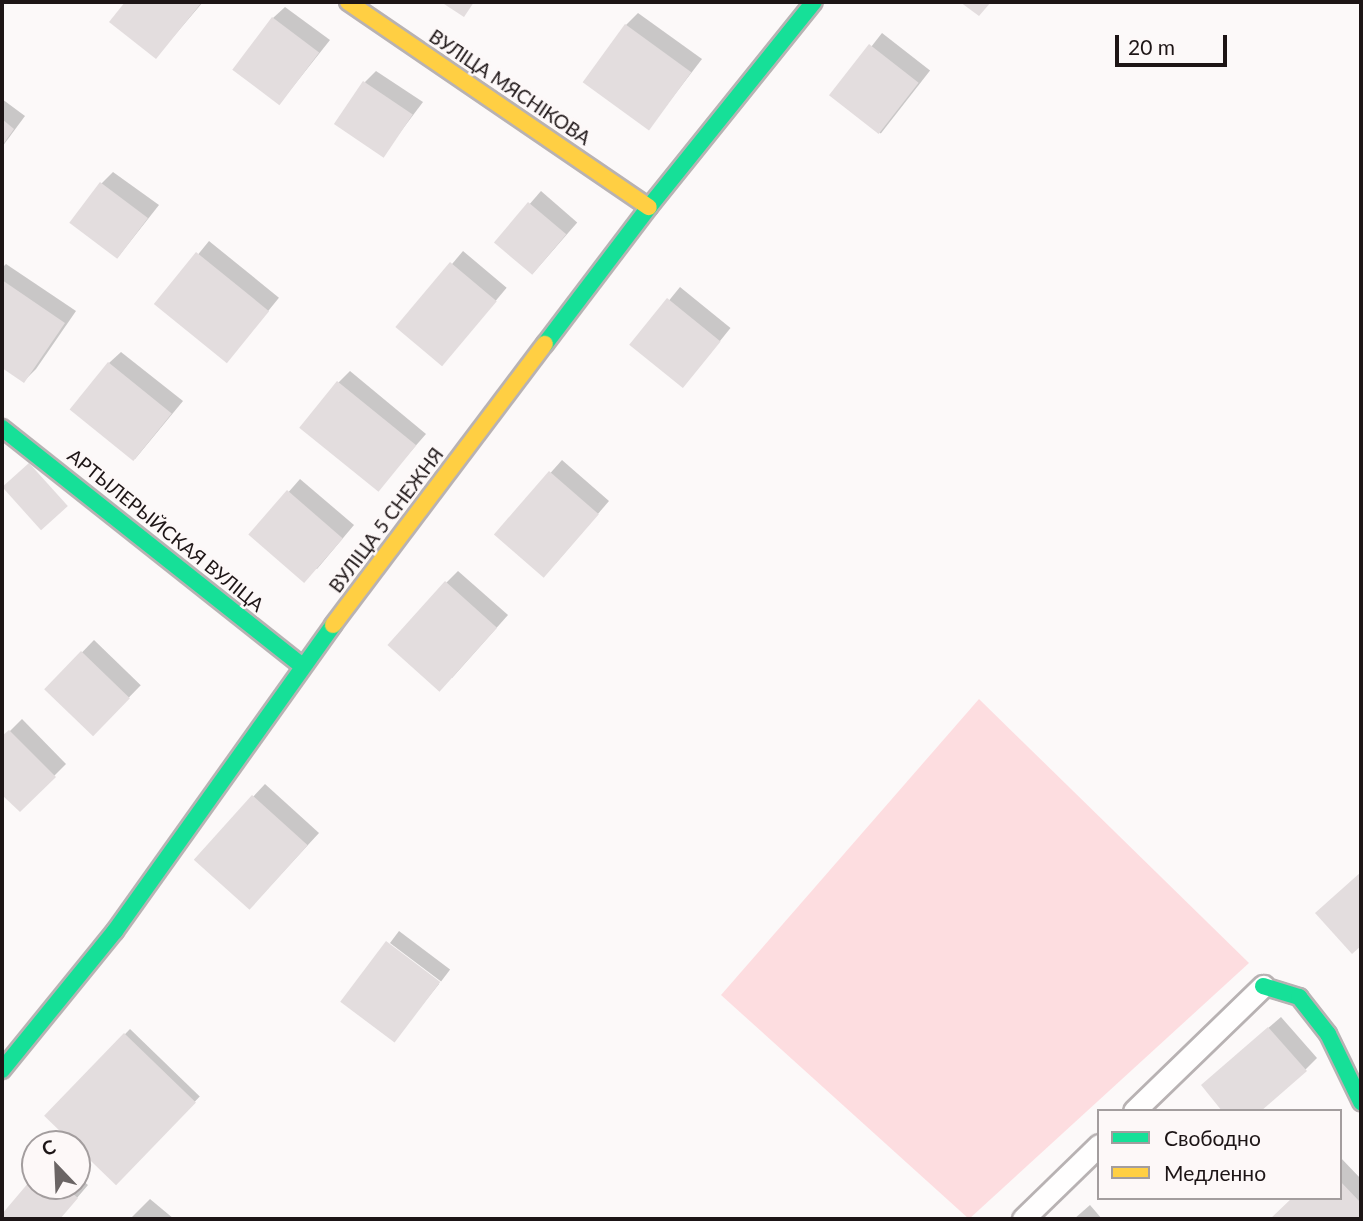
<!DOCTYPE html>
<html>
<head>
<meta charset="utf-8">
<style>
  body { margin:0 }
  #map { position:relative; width:1363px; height:1221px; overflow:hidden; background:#fcf9f9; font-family:Lato,sans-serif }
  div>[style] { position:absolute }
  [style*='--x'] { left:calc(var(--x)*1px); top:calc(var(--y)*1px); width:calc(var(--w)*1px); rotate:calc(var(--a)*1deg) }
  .green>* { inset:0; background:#fddde0 }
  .shadow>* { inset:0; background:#0003; transform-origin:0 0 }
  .building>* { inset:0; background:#e3ddde; transform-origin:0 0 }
  .roads { filter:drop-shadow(2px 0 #b8b2b3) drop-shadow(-2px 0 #b8b2b3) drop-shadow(0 2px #b8b2b3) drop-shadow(0 -2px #b8b2b3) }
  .lane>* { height:21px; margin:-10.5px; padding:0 10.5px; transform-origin:10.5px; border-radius:10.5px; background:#fffefe }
  .fast>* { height:16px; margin:-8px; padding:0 8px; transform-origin:8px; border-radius:8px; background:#16e098 }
  .slow>* { height:16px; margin:-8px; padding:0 8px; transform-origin:8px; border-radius:8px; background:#ffcf43 }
  span { translate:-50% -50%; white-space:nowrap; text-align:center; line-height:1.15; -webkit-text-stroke:5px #fdf8f8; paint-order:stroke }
  .street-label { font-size:19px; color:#1d1516 }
  .frame { position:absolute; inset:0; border:4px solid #1d1516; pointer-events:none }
  .legend { position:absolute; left:1097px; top:1109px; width:245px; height:91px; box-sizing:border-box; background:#fdf8f8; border:2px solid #a39d9e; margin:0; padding:9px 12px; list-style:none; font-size:21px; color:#1d1516 }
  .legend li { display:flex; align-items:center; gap:14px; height:35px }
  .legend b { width:35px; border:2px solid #a39d9e }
  .north { position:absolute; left:21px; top:1130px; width:70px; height:70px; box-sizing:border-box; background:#fdf8f8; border:2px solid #a39d9e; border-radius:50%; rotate:337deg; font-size:19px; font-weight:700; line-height:28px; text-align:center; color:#1d1516 }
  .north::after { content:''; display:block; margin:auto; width:24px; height:32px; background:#6b6565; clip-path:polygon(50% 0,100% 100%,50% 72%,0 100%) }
  .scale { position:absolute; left:1115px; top:35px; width:112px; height:32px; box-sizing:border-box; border:4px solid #1d1516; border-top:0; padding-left:9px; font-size:21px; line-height:24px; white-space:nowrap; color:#1d1516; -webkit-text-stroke:5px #fdf8f8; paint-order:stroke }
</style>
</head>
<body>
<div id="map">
  <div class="green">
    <i style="clip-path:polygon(979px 699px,1249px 963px,969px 1219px,721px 995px)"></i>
  </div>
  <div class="shadow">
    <i style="clip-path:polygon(127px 2px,203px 2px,156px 57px,111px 22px)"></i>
    <i style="clip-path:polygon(285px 7px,330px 40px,280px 103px,273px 18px)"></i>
    <i style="clip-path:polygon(638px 13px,702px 59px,649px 128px,626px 25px)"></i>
    <i style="left:882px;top:33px;width:61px;height:80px;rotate:38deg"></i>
    <i style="clip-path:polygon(376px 71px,423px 102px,383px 155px,365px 82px)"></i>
    <i style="clip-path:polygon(2px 99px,25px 116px,2px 147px)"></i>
    <i style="clip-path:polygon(113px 172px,159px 205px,118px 257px,101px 184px)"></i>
    <i style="left:541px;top:191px;width:48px;height:68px;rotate:41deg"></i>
    <i style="left:209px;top:241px;width:90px;height:82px;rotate:39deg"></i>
    <i style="left:463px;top:251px;width:57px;height:100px;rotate:40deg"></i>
    <i style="clip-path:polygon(6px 264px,76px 311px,36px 369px,24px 381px,2px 365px,2px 268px)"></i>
    <i style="left:680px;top:287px;width:65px;height:74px;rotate:39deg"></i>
    <i style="clip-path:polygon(121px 352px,183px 401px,135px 459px,109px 363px)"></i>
    <i style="clip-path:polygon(350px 371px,426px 434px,377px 490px,338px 383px)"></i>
    <i style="clip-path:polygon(562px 460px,609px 501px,556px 563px,496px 534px)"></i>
    <i style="clip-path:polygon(300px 479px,354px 525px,317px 569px,252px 534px)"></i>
    <i style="clip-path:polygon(458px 571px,508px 615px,452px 678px,446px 583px)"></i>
    <i style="left:94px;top:640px;width:65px;height:68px;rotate:44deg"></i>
    <i style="clip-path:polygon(22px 719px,66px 764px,20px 810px,2px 792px,2px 739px)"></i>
    <i style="clip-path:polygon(265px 784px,319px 833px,261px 896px,195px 859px)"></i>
    <i style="left:399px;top:931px;width:64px;height:15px;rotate:37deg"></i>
    <i style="clip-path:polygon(386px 944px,439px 984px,394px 1040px)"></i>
    <i style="clip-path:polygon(1281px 1017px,1317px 1058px,1305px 1070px,1215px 1074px)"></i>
    <i style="left:130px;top:1029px;width:97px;height:120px;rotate:44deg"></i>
    <i style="clip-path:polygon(1340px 1157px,1361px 1179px,1361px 1219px,1272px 1219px,1294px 1198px,1340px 1198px)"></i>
    <i style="clip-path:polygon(77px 1176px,88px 1185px,59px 1219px,2px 1219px,35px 1178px,35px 1186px,77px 1186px)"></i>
    <i style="clip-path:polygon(150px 1199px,174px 1219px,130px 1219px)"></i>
    <i style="clip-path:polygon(1090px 1205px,1102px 1219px,1074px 1219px)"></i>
  </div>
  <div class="building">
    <i style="clip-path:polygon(125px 2px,202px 2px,156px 59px,109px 22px)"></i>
    <i style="clip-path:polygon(441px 2px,474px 2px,464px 17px)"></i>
    <i style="clip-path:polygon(960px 2px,991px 2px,979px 16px)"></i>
    <i style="left:272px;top:17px;width:59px;height:66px;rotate:37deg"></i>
    <i style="left:625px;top:24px;width:82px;height:72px;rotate:36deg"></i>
    <i style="left:869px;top:44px;width:63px;height:65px;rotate:38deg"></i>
    <i style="left:363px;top:81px;width:60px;height:52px;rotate:34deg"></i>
    <i style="clip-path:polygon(2px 119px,14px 129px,2px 146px)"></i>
    <i style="left:100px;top:182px;width:60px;height:51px;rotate:37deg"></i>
    <i style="left:528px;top:202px;width:50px;height:53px;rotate:40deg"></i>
    <i style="left:196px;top:252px;width:94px;height:67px;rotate:39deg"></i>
    <i style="left:450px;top:262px;width:61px;height:85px;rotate:40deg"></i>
    <i style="clip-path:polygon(2px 280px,65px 323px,24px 383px,2px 368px)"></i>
    <i style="left:667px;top:298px;width:69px;height:60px;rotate:39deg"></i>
    <i style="left:108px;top:362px;width:82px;height:61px;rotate:39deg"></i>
    <i style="left:337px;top:381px;width:102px;height:60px;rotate:39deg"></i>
    <i style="left:29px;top:463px;width:58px;height:36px;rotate:48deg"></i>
    <i style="left:549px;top:471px;width:66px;height:84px;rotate:41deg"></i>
    <i style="left:287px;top:490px;width:74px;height:59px;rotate:41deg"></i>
    <i style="left:445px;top:581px;width:70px;height:86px;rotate:42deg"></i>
    <i style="left:81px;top:651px;width:68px;height:53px;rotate:44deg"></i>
    <i style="clip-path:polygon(9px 730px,56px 777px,20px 812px,2px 795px,2px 736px)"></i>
    <i style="left:252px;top:795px;width:75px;height:87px;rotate:42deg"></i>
    <i style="clip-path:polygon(1361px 872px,1361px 946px,1352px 954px,1315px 913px)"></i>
    <i style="left:386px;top:941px;width:68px;height:76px;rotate:37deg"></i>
    <i style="clip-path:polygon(1268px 1027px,1307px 1071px,1261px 1111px,1222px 1111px,1201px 1085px)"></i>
    <i style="left:124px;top:1033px;width:100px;height:115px;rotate:44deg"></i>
    <i style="clip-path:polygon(35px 1175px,35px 1186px,64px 1186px,78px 1198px,60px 1219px,2px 1219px,2px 1214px)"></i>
    <i style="clip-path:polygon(1340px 1181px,1361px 1203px,1361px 1219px,1270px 1219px,1292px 1198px,1340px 1198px)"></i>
  </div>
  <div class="roads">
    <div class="lane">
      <i style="--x:1134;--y:1111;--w:180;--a:-44.1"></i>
      <i style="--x:1023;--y:1219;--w:106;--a:-44.2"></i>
    </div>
    <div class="fast">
      <i style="--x:545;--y:344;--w:172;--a:-52.8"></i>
      <i style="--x:649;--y:207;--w:263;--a:-51.2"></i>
      <i style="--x:2;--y:428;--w:383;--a:38.4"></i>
      <i style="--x:1263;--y:986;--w:38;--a:17"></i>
      <i style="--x:1299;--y:997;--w:47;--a:51.9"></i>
      <i style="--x:1328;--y:1034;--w:76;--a:64.1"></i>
      <i style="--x:2;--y:1070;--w:179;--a:-50.9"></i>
      <i style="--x:115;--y:931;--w:376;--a:-54.5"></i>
    </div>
    <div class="slow">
      <i style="--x:348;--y:2;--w:364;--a:34.3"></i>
      <i style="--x:333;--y:625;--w:352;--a:-53"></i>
    </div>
  </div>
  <div class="street-label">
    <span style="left:510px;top:87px;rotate:34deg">ВУЛІЦА МЯСНІКОВА</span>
    <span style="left:386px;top:520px;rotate:-53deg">ВУЛІЦА 5 СНЕЖНЯ</span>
    <span style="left:166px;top:530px;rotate:39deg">АРТЫЛЕРЫЙСКАЯ ВУЛІЦА</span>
  </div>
  <div class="frame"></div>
  <ul class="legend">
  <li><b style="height:9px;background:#16e098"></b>Свободно</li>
  <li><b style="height:9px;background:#ffcf43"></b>Медленно</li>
  </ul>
  <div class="north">С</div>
  <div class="scale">20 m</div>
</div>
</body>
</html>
